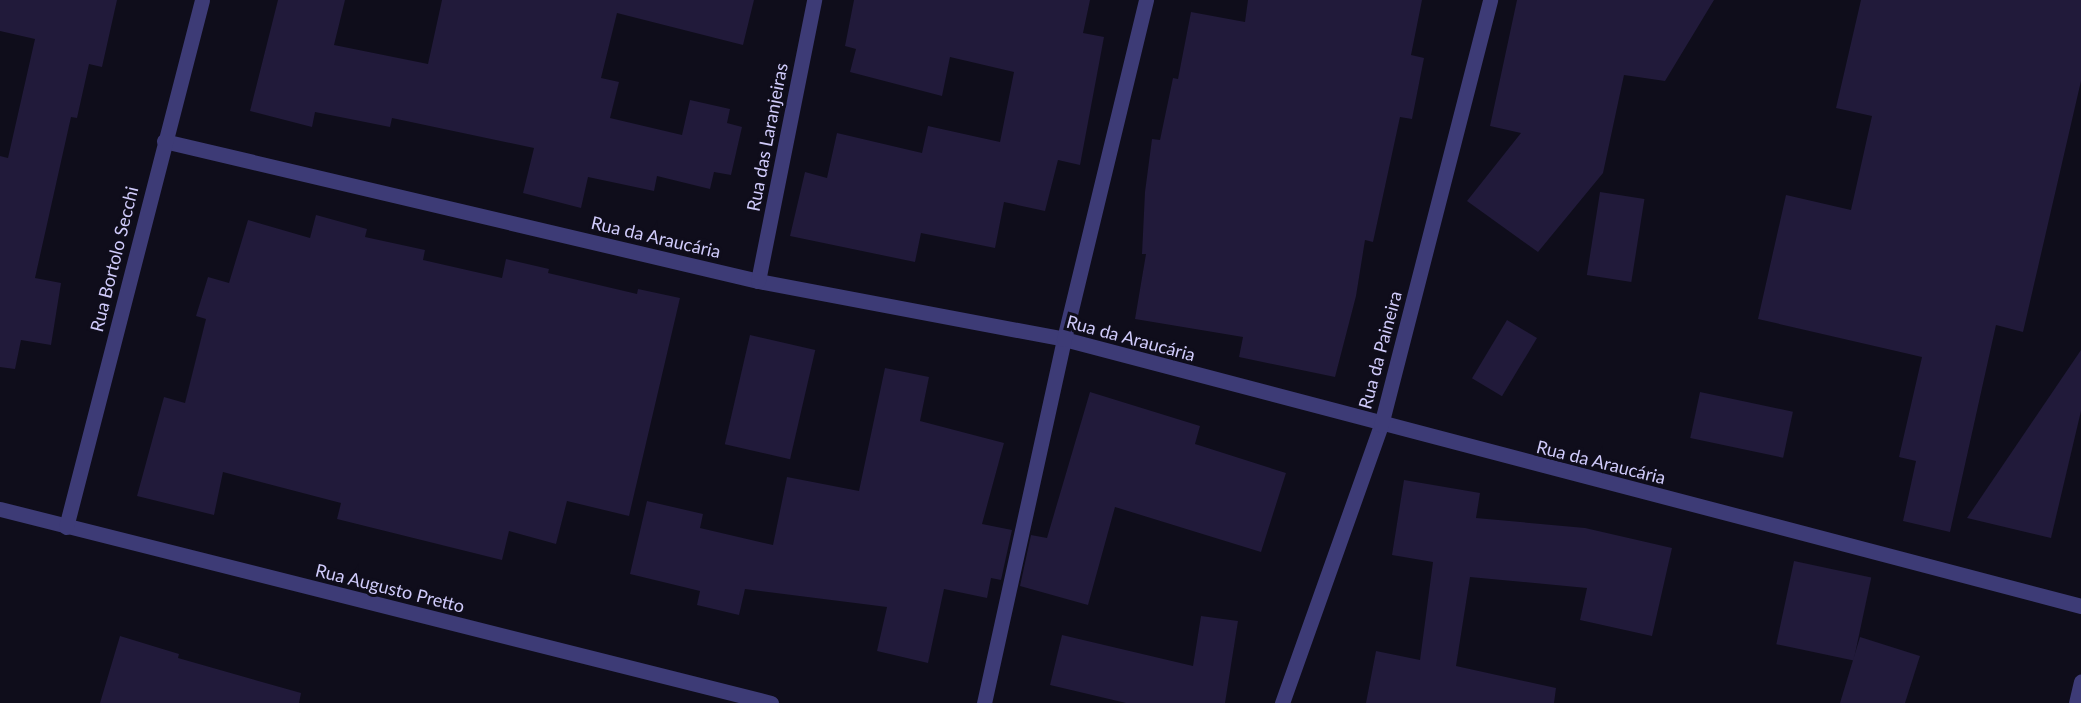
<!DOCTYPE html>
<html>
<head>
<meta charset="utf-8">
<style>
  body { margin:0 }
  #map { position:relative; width:2081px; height:703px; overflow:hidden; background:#0f0d1b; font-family:Lato,sans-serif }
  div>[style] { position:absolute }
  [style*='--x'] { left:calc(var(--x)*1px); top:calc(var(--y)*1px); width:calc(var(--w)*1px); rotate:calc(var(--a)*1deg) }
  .building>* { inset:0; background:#211a3a; transform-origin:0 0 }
  .minor>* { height:15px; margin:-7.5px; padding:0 7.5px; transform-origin:7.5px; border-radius:7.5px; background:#3d3b76 }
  span { translate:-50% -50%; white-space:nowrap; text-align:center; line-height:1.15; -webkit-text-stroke:6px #0f0d1b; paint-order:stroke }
  .street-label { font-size:18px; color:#d0cbfb }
</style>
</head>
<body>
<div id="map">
  <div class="building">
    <i style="clip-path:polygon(0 0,117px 0,102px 67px,89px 64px,77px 118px,71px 117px,35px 278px,61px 283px,51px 345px,21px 340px,15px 369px,0 367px,0 156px,8px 158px,35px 39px,0 31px)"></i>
    <i style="clip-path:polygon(278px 0,345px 0,334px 45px,428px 64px,442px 0,754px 0,743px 45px,617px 13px,601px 78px,619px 82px,610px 118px,682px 135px,690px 100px,730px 109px,727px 123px,742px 127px,731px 175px,714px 172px,710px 189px,657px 176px,654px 191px,588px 177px,581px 208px,523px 193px,534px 148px,392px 118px,390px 127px,315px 112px,312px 127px,250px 111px)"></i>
    <i style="clip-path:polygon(854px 0,1090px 0,1083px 33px,1104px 37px,1080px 165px,1058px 160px,1045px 211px,1004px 202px,995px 248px,921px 233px,915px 262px,790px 236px,805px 172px,827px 178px,837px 133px,922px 153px,928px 126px,1000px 142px,1014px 72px,950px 57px,942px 96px,850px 72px,856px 49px,845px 46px)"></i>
    <i style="clip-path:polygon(1248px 0,1422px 0,1411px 55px,1424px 58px,1412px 119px,1400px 117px,1373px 242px,1365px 240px,1356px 296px,1335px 377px,1239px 357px,1243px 337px,1135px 319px,1146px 254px,1142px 254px,1145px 192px,1152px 139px,1160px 140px,1173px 78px,1178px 79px,1191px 12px,1245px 22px)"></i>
    <i style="clip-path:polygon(1517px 0,1714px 0,1665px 81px,1624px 75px,1603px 173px,1538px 252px,1467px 201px,1521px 133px,1490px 126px)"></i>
    <i style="clip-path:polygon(1861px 0,2081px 0,2081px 81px,2023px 332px,1996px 325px,1950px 532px,1903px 521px,1916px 461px,1899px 457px,1922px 357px,1758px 319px,1786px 195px,1851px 210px,1872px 116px,1836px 108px)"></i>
    <i style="left:1600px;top:192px;width:45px;height:84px;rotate:9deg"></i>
    <i style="clip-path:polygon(316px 215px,367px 229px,365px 237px,425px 250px,423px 260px,502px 278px,506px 259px,549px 269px,548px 273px,637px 294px,638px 289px,680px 298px,629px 516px,567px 501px,556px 544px,509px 531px,502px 560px,337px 519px,341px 503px,223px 472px,214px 515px,137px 496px,164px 397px,185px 403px,206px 319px,196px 316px,208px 277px,229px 283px,248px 220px,310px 238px)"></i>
    <i style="left:1507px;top:320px;width:35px;height:68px;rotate:31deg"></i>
    <i style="left:750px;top:335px;width:67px;height:112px;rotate:13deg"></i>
    <i style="clip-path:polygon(2081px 350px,2081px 411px,2051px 538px,1967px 518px)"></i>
    <i style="clip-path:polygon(885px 368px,929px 377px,920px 421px,1004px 443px,982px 524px,1012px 530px,1001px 580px,991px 578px,987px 598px,944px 589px,928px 663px,877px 651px,887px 607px,745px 589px,739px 615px,697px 605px,700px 591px,630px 574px,647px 501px,703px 514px,700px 528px,773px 545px,787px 477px,859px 491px)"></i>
    <i style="clip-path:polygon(1090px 392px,1200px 426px,1195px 444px,1286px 473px,1261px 552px,1115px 507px,1088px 605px,1020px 586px,1031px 535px,1047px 538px)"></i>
    <i style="left:1700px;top:392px;width:95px;height:47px;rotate:12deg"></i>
    <i style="clip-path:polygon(1404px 480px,1480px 493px,1476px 518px,1585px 528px,1672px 548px,1652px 636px,1580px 620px,1587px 588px,1470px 577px,1456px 666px,1556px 688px,1554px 703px,1366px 703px,1376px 651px,1420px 660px,1433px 562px,1392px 555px)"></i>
    <i style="left:1794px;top:561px;width:79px;height:85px;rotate:12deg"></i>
    <i style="clip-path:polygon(1201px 616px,1238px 621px,1225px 703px,1126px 703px,1050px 685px,1062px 635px,1193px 666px)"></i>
    <i style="clip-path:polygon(120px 636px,179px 654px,178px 658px,301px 693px,299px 703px,100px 703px)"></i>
    <i style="clip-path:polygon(1860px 637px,1920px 656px,1905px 703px,1840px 703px)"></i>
  </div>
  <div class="minor">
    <i style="--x:164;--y:141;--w:610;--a:13.26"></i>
    <i style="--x:758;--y:281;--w:311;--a:10.7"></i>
    <i style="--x:1064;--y:339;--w:1051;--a:14.71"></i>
    <i style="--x:758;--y:281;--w:287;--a:-78.7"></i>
    <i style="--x:0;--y:509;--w:795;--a:14.12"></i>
    <i style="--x:66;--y:527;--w:544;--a:-75.53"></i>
    <i style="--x:984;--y:703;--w:373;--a:-77.6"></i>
    <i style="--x:1064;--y:339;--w:349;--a:-76.4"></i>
    <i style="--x:1282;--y:703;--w:295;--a:-70.4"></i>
    <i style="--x:1381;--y:425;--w:439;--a:-75.6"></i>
    <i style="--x:2076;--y:703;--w:22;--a:-77"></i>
  </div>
  <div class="street-label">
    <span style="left:767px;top:137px;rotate:-79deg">Rua das Laranjeiras</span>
    <span style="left:656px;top:237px;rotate:13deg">Rua da Araucária</span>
    <span style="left:114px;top:259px;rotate:-76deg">Rua Bortolo Secchi</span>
    <span style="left:1131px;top:338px;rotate:15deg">Rua da Araucária</span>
    <span style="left:1380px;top:350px;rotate:-75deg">Rua da Paineira</span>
    <span style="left:1601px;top:462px;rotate:14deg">Rua da Araucária</span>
    <span style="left:390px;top:588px;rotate:14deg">Rua Augusto Pretto</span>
  </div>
</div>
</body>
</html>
